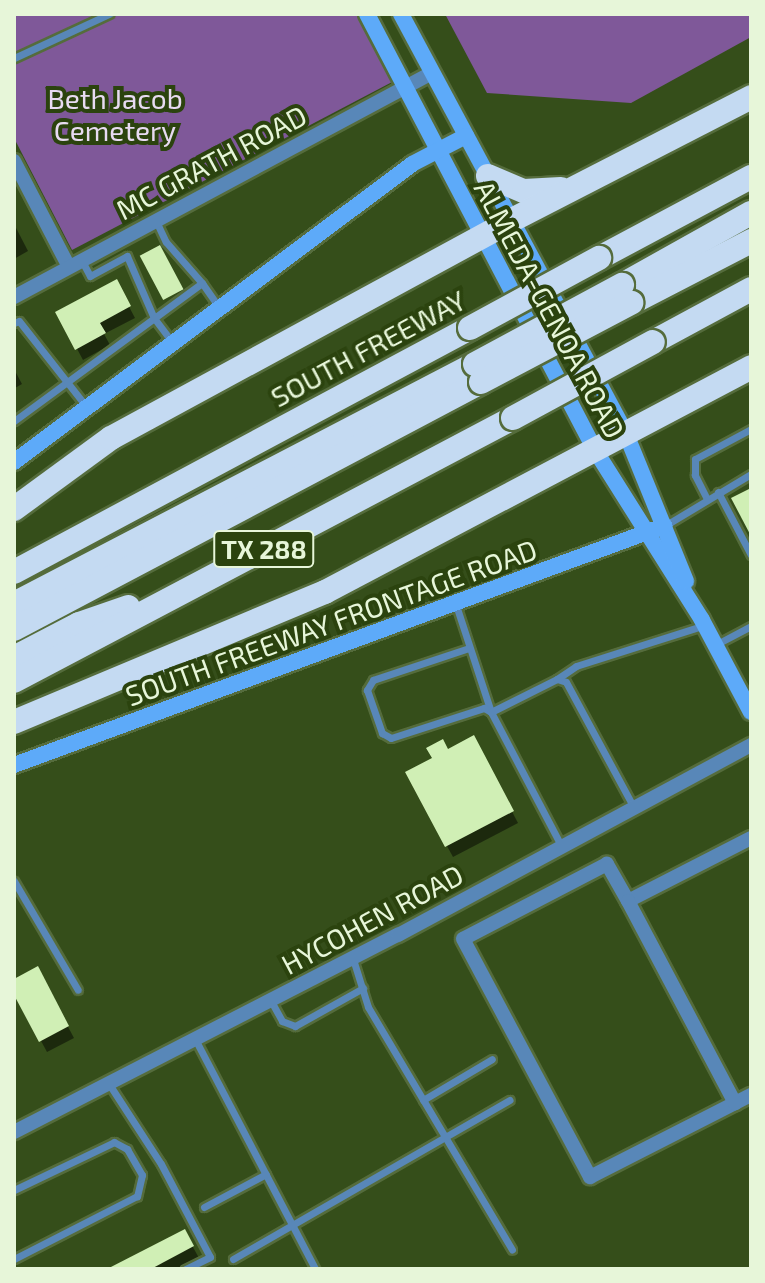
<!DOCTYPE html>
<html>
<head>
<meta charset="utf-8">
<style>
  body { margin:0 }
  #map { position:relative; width:765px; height:1283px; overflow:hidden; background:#354e1a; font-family:"Exo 2",sans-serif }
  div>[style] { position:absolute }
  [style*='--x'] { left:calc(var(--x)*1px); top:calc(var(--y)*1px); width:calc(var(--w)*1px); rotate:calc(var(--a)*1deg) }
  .green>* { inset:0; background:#7f5899 }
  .shadow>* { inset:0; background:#0007 }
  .building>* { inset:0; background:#d0efb5; transform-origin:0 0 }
  .roads { filter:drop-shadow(2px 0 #556c3c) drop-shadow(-2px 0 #556c3c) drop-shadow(0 2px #556c3c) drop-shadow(0 -2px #556c3c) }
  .lane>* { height:7px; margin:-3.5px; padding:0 3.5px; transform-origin:3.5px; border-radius:3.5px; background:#5887b8 }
  .street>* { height:14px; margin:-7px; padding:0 7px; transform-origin:7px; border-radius:7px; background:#5887b8 }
  .secondary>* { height:16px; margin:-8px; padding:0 8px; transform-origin:8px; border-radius:8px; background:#5daaf9 }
  .highway>* { height:24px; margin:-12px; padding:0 12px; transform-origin:12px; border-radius:12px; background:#c4daf2 }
  .bridges { filter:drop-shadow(2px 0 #556c3c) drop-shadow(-2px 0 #556c3c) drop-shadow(0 2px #556c3c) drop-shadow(0 -2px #556c3c) }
  .highway-bridge>* { height:24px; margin:-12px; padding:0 12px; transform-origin:12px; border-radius:12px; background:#c4daf2 }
  span { translate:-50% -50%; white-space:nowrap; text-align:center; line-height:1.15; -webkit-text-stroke:8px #2b430e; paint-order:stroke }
  .shield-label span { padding:2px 6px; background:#2b430e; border:2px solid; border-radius:6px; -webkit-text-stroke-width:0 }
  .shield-label { font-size:26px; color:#e7f6d9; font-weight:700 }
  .park-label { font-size:28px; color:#e8dbf2 }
  .street-label { font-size:28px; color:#e7f6d9 }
  .frame { position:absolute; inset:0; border:16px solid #e7f6d9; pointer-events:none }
</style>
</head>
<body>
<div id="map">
  <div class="green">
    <i style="clip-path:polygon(14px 14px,359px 14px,394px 81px,72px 250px,14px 138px)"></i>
    <i style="clip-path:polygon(445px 14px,751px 14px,751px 37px,631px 103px,487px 93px)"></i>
  </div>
  <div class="shadow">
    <i style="clip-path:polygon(14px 224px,28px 251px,14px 259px)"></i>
    <i style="clip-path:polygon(116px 282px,135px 318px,104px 334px,110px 345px,83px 360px,58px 313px)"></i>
    <i style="clip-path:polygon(14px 369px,22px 384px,15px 388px,14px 386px)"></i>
    <i style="clip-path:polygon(479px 749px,518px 823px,453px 857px,447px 846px,434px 758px)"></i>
    <i style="clip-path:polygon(43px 980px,74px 1038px,47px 1052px,14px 991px,14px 981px)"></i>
    <i style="clip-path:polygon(184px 1231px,199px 1258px,178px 1269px,112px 1269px)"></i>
  </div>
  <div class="building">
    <i style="left:160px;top:245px;width:50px;height:23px;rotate:62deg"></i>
    <i style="clip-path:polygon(117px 279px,131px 306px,100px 323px,106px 333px,75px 350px,55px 312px)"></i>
    <i style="clip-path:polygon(751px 488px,751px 536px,731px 498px)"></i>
    <i style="clip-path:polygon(474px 735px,514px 811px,445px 847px,405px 772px,432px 758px,426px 748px,443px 739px,448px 749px)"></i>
    <i style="clip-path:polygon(38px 966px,69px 1026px,39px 1042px,14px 995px,14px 979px)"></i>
    <i style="clip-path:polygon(185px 1229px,194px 1246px,151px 1269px,107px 1269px)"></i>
  </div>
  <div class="roads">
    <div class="lane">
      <i style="--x:14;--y:58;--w:105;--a:-24.9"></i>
      <i style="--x:156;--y:221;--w:23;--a:65"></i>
      <i style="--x:166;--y:242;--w:55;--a:48.7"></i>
      <i style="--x:82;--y:261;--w:17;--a:62"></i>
      <i style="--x:90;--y:276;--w:42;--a:-28.4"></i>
      <i style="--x:127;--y:256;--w:68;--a:66.5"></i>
      <i style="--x:154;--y:318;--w:30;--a:53"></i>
      <i style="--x:14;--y:323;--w:5;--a:-22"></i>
      <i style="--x:19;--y:321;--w:108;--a:51.8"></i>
      <i style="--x:14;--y:421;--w:233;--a:-36.3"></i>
      <i style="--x:202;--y:283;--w:29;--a:55"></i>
      <i style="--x:718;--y:492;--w:71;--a:62.4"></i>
      <i style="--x:707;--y:499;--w:27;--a:-117"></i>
      <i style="--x:695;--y:475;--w:16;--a:-90"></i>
      <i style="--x:695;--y:459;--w:64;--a:-28.2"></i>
      <i style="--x:666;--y:525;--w:99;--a:-31"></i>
      <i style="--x:456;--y:605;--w:113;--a:71.9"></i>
      <i style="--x:491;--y:712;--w:153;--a:62.3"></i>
      <i style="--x:715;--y:645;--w:41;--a:-27.8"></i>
      <i style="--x:469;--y:648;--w:101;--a:161.6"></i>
      <i style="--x:373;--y:680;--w:12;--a:121"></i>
      <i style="--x:367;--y:690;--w:46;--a:70.8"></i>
      <i style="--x:382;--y:733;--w:10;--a:29"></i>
      <i style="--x:391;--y:738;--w:98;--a:-17.9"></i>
      <i style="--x:484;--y:708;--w:8;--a:30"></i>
      <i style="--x:491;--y:712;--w:74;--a:-26.6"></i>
      <i style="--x:557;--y:679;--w:9;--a:18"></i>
      <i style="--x:566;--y:682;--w:143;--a:61.6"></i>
      <i style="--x:557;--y:679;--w:23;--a:-34"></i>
      <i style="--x:576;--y:666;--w:135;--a:-17.6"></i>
      <i style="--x:14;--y:881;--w:126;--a:59.6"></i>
      <i style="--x:353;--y:959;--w:50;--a:72.6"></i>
      <i style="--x:368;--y:1007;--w:282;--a:59.3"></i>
      <i style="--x:271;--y:1001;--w:23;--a:61"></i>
      <i style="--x:282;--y:1021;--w:14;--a:21"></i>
      <i style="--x:295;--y:1026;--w:78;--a:-29.2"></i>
      <i style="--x:195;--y:1039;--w:259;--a:62.4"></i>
      <i style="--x:109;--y:1084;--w:95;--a:57"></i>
      <i style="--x:161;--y:1164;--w:105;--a:62.2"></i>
      <i style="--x:210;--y:1257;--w:28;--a:154"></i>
      <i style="--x:423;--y:1100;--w:80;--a:-30.7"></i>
      <i style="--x:14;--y:1190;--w:111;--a:-25.6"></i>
      <i style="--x:114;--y:1142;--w:15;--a:28"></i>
      <i style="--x:127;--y:1149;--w:30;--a:60"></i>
      <i style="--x:142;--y:1175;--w:22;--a:103"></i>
      <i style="--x:137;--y:1196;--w:138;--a:152.9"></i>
      <i style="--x:204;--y:1207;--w:70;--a:-28"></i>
      <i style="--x:233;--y:1259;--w:319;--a:-29.9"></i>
    </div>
    <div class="street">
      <i style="--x:14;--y:161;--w:119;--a:62.6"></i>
      <i style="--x:14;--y:297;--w:474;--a:-28.2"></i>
      <i style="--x:751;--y:838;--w:138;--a:152.9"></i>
      <i style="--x:628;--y:901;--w:43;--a:-119.6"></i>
      <i style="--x:607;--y:864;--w:162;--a:152.5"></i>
      <i style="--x:463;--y:939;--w:270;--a:61.9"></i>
      <i style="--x:590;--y:1177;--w:181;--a:-27"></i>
      <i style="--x:628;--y:901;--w:229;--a:62.1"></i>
      <i style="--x:14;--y:1132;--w:432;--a:-27.2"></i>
      <i style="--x:398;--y:935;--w:401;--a:-28.3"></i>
    </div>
    <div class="secondary">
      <i style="--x:367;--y:14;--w:492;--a:62.4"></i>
      <i style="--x:595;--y:450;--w:201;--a:57.8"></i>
      <i style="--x:702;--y:620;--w:104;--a:62"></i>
      <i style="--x:401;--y:14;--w:476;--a:61.8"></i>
      <i style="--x:626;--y:434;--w:159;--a:67.8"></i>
      <i style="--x:14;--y:462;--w:497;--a:-36.8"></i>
      <i style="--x:412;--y:164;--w:61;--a:-27.4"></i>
      <i style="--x:14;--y:765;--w:693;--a:-20.19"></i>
    </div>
    <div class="highway">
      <i style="--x:488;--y:176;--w:39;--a:23"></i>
      <i style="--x:524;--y:191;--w:37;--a:-3"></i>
      <i style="--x:599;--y:258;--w:172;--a:-28.1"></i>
      <i style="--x:622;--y:285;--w:148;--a:-29.2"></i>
      <i style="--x:631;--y:303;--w:135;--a:-27.3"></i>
      <i style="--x:653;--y:342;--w:111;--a:-28.4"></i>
      <i style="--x:14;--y:509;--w:120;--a:-36.2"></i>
      <i style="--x:111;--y:438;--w:456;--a:-28.5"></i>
      <i style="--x:512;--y:220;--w:269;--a:-27.2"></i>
      <i style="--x:14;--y:572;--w:517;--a:-28.15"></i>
      <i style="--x:14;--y:604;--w:520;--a:-27.5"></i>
      <i style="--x:14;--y:629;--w:528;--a:-27.87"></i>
      <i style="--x:14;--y:658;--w:73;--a:-27.6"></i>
      <i style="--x:79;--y:624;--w:52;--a:-19.1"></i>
      <i style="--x:14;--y:681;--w:564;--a:-27.79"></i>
      <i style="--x:14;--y:722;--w:337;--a:-22.7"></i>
      <i style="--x:325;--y:592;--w:482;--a:-27.8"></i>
    </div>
  </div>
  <div class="bridges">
    <div class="highway-bridge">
      <i style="--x:470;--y:328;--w:147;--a:-28.5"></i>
      <i style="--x:475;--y:364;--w:167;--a:-28.3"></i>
      <i style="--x:481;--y:382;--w:170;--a:-27.8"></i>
      <i style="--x:513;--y:418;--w:159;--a:-28.5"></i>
    </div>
  </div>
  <div class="shield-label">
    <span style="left:264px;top:549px">TX 288</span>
  </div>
  <div class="park-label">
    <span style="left:115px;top:114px">Beth Jacob<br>Cemetery</span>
  </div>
  <div class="street-label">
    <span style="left:211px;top:162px;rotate:-28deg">MC GRATH ROAD</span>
    <span style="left:550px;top:309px;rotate:62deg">ALMEDA-GENOA ROAD</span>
    <span style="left:368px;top:348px;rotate:-28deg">SOUTH FREEWAY</span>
    <span style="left:331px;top:622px;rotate:-20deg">SOUTH FREEWAY FRONTAGE ROAD</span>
    <span style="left:372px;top:919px;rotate:-28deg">HYCOHEN ROAD</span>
  </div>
  <div class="frame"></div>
</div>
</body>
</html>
